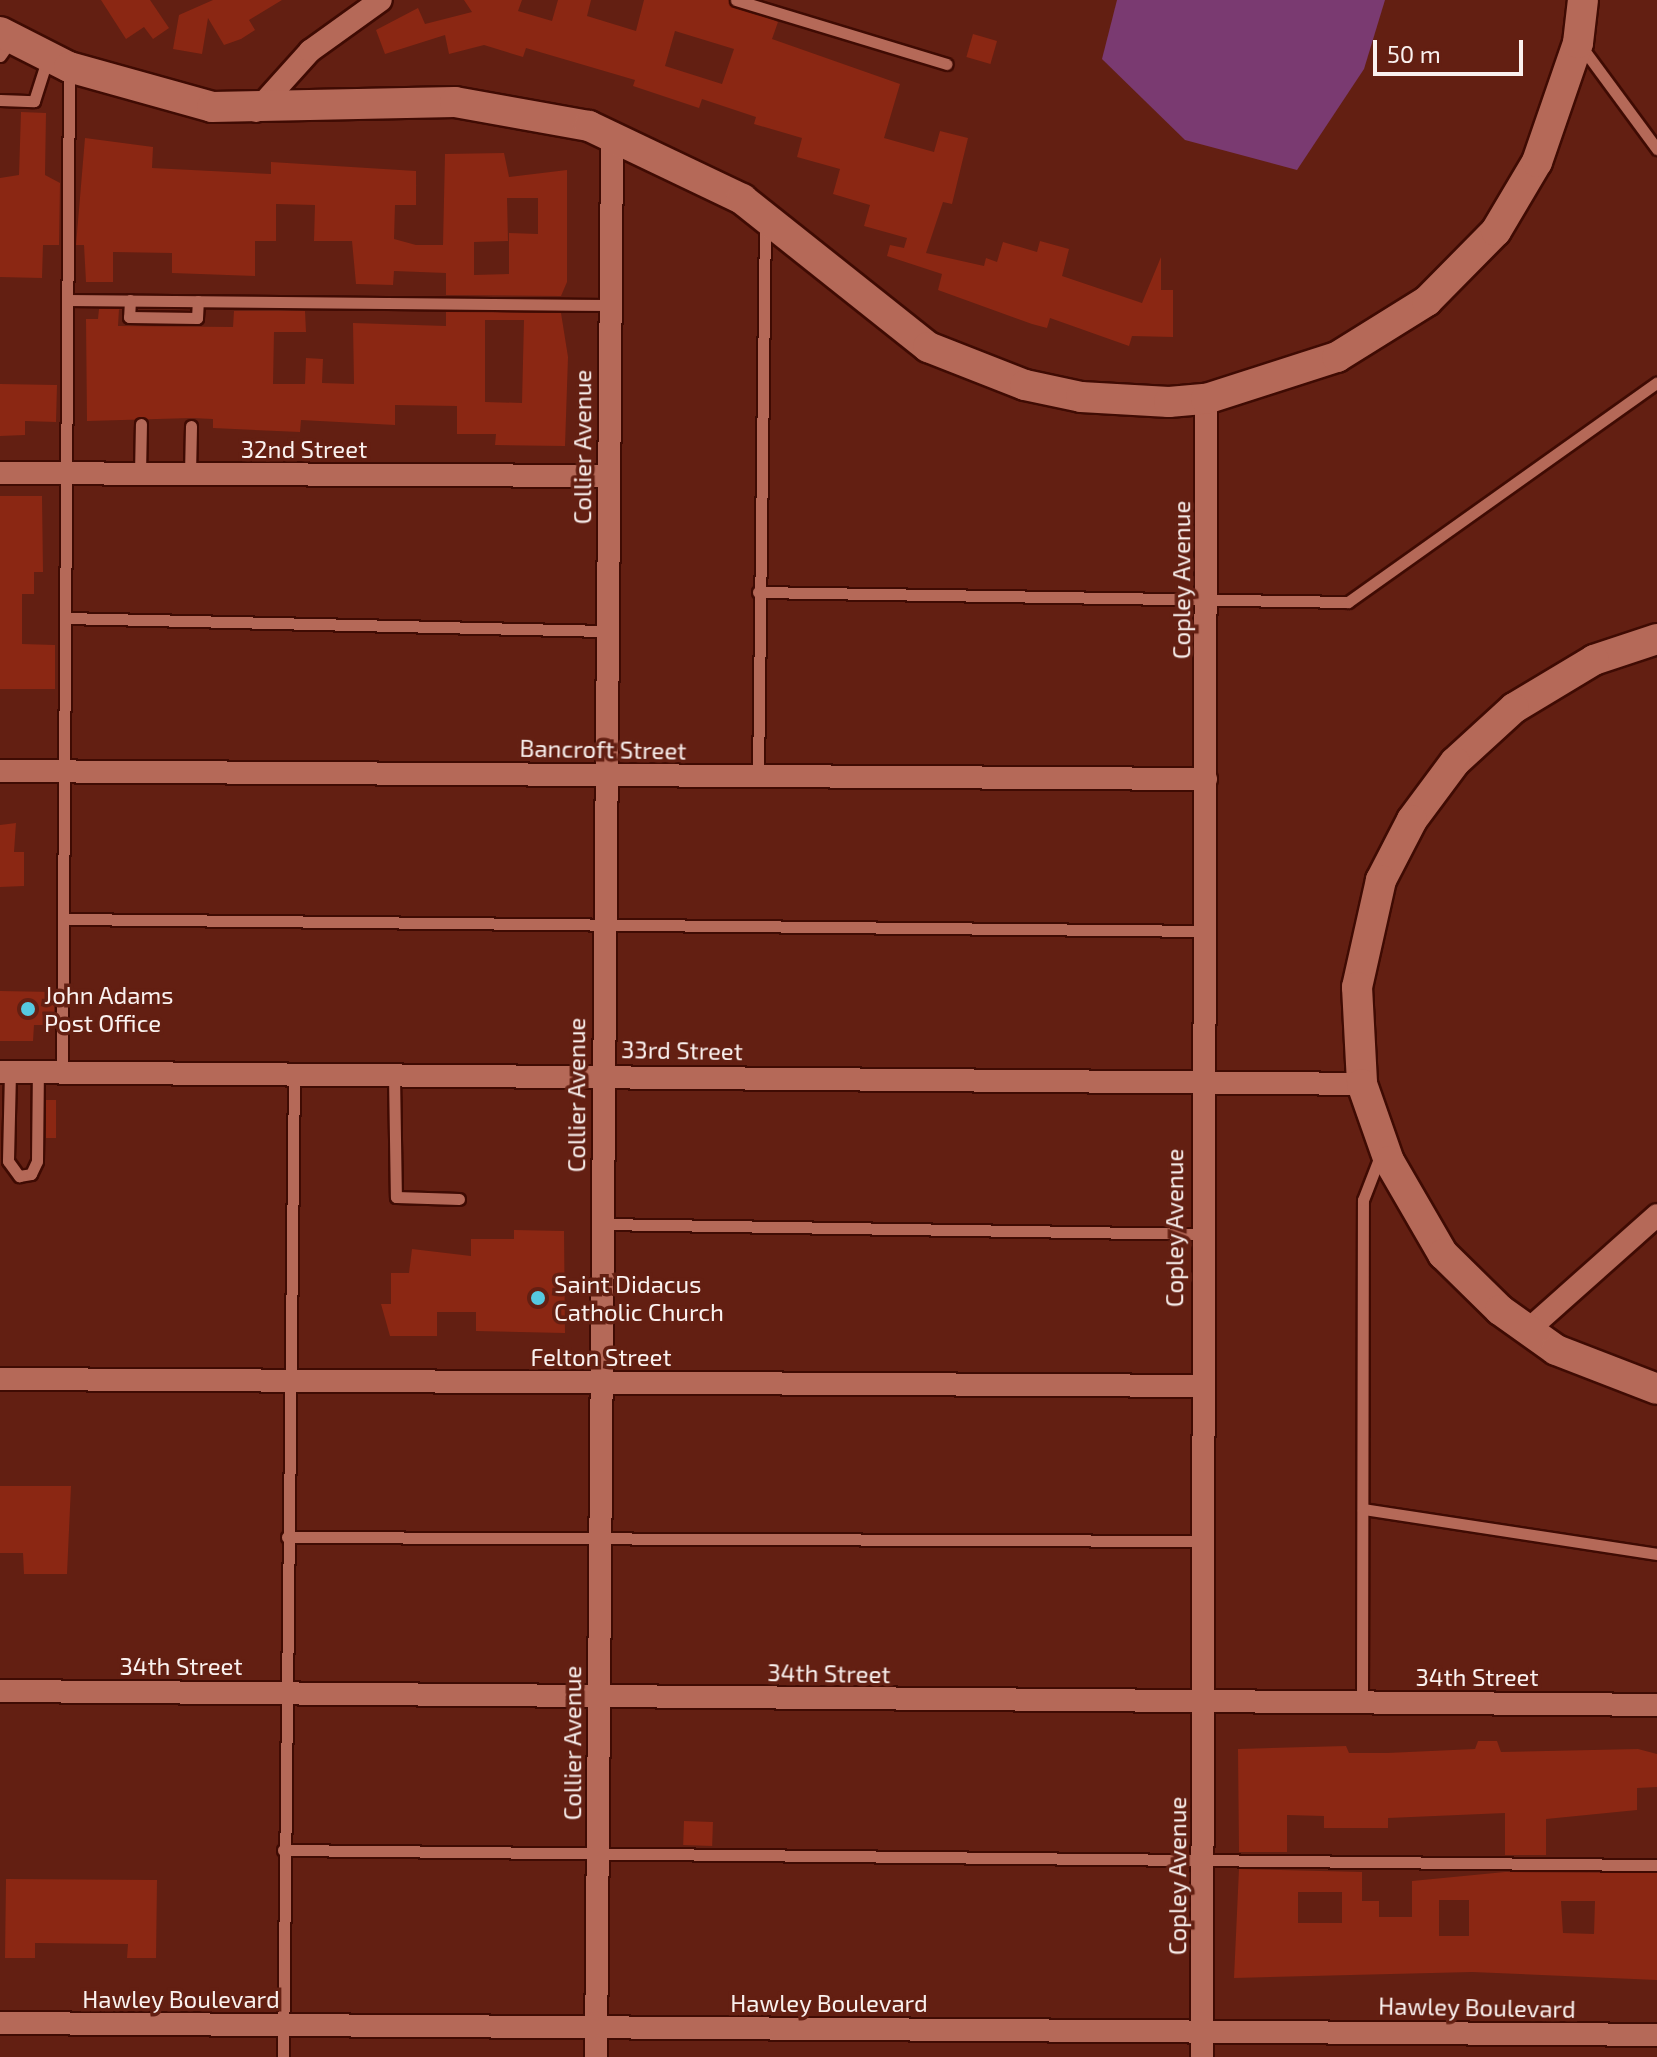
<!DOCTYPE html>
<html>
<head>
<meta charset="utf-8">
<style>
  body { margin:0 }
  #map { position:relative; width:1657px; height:2057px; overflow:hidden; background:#631f12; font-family:"Exo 2",sans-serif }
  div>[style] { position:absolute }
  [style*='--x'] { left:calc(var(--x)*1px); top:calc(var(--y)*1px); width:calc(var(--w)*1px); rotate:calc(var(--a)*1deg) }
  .green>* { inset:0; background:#7a3a71 }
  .building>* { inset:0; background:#8b2713; transform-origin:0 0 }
  .roads { filter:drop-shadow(2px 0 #3f0b03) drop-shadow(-2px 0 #3f0b03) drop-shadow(0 2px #3f0b03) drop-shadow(0 -2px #3f0b03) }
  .lane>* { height:11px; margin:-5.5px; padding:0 5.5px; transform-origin:5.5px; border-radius:5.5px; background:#b56958 }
  .street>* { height:22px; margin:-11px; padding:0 11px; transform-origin:11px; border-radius:11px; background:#b56958 }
  .secondary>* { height:30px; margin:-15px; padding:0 15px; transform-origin:15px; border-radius:15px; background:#b56958 }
  .dots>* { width:22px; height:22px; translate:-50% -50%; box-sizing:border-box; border:4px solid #631f12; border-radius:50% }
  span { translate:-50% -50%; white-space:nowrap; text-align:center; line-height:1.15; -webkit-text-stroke:7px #631f12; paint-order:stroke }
  .street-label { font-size:24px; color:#faf1ef }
  .poi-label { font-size:24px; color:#faf1ef }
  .left { translate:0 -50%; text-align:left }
  .scale { position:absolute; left:1373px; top:40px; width:150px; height:36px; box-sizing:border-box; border:4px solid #faf1ef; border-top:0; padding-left:10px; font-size:24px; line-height:28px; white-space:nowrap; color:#faf1ef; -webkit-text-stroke:6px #631f12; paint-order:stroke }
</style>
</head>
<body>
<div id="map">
  <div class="green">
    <i style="clip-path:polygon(1117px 0,1385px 0,1364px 69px,1297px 170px,1185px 140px,1102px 59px)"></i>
  </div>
  <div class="building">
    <i style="clip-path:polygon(101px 0,150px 0,169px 28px,153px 39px,144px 27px,126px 39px)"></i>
    <i style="clip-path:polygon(213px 0,282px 0,249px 20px,255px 30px,241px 39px,224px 45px,208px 18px,202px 54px,173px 49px,179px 15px)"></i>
    <i style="clip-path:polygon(evenodd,464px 0,522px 0,518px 11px,552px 21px,558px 0,591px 0,587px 16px,636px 31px,644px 0,728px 0,778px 22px,772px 39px,900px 84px,884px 138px,934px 152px,940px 131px,968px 138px,952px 204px,943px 202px,926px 253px,984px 266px,986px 258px,997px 262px,1003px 242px,1037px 252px,1040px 241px,1069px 249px,1062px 276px,1142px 303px,1161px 257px,1161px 290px,1173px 290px,1173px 337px,1132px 336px,1129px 346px,1050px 318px,1047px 328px,1032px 324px,938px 290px,942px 274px,887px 256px,890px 245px,904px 248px,907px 238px,864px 226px,870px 205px,833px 194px,840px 169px,797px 157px,802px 138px,754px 124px,756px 117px,702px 99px,699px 108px,633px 86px,635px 80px,526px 48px,523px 57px,484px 45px,449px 54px,445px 35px,385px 54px,376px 30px,418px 8px,425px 24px,472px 12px,464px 0,675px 31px,734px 49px,722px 84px,665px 66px,675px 31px)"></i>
    <i style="left:973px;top:34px;width:25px;height:24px;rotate:16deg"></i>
    <i style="clip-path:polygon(21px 112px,46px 113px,45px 175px,60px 183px,59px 245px,43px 245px,42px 278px,0 277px,0 178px,19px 175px)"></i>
    <i style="clip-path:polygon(evenodd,85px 138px,153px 147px,152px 168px,271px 174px,271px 162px,416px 171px,416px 205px,395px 205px,394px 239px,416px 245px,443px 245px,445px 154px,504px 153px,509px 177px,567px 170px,567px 282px,561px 296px,446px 295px,446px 273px,394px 271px,393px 285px,356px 284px,352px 241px,314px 241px,315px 205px,276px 204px,276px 241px,255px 241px,255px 276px,172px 273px,172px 253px,113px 252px,113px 282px,86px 282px,84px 245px,76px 245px,85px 138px,507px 198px,538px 198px,538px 234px,509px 233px,509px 274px,474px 275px,474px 242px,508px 241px,507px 198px)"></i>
    <i style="clip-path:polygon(evenodd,99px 309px,119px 309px,118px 326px,233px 327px,234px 311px,305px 311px,306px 332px,274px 332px,273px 384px,305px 384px,306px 358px,323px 359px,322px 383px,354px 384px,353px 323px,446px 326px,446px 312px,561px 313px,568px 357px,565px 446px,495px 445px,496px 434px,457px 434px,457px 406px,395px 405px,395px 425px,301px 420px,300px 432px,213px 428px,213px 419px,192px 418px,87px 421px,86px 319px,98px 319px,99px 309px,485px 320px,524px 320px,522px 403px,485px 402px,485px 320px)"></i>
    <i style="clip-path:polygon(0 384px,57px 385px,56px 422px,25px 421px,25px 435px,0 436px)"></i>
    <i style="clip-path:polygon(0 496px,42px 496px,43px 572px,34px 572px,34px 594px,22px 594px,22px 644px,55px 645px,55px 689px,0 689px)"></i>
    <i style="clip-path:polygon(16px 823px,14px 852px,24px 852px,24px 886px,0 887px,0 825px)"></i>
    <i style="clip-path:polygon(0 991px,54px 992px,54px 1025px,34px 1025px,33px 1041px,0 1041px)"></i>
    <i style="left:46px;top:1100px;width:10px;height:38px"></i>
    <i style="clip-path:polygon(514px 1230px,564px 1231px,565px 1333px,476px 1331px,476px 1312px,437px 1312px,437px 1336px,390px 1336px,381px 1304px,391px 1304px,391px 1273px,409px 1273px,412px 1249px,471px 1256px,471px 1239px,514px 1239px)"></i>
    <i style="clip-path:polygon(0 1486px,71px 1486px,67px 1574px,24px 1574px,23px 1553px,0 1553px)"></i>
    <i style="clip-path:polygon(1478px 1741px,1497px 1741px,1501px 1752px,1638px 1749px,1657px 1754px,1657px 1787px,1637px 1788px,1637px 1810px,1546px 1819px,1546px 1855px,1505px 1855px,1505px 1813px,1388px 1818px,1388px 1828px,1324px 1828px,1324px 1816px,1287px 1815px,1287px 1852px,1239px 1852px,1238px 1749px,1346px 1746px,1349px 1753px,1387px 1753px,1475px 1749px)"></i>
    <i style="left:684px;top:1821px;width:29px;height:24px;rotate:2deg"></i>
    <i style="clip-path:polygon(evenodd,1239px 1869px,1362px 1872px,1362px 1901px,1379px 1901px,1379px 1917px,1412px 1917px,1412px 1881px,1505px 1872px,1657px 1873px,1657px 1980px,1472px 1972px,1234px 1978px,1239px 1869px,1298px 1892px,1342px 1892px,1342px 1923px,1298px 1923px,1298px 1892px,1239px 1869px,1439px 1900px,1469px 1900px,1469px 1936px,1439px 1936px,1439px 1900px,1239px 1869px,1561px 1901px,1595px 1901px,1594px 1934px,1563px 1933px,1561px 1901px)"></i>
    <i style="clip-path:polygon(6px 1879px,157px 1880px,156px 1958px,127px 1958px,128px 1944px,35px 1943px,35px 1958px,5px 1958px)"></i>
  </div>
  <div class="roads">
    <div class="lane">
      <i style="--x:736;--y:0;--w:220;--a:16.9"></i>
      <i style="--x:1581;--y:46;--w:128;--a:53.6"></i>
      <i style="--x:0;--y:56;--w:21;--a:-55"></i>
      <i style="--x:0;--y:100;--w:34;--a:2"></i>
      <i style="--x:34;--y:101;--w:46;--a:-72.3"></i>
      <i style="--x:67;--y:300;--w:542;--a:0.53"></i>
      <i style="--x:130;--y:300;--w:17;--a:93"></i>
      <i style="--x:129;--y:317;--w:68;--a:0.8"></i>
      <i style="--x:197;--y:318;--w:17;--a:-87"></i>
      <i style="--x:140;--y:474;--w:50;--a:-88.9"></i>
      <i style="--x:190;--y:474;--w:48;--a:-88.8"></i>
      <i style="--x:758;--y:592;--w:590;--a:0.97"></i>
      <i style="--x:1348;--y:602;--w:379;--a:-35.4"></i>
      <i style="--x:65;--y:618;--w:541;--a:1.38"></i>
      <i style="--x:758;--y:777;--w:555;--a:-89.28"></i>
      <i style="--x:63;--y:919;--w:1141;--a:0.6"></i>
      <i style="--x:10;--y:1072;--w:89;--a:91.3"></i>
      <i style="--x:8;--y:1161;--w:19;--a:54"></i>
      <i style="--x:19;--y:1176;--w:12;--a:-9"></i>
      <i style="--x:31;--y:1174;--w:14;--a:-65"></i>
      <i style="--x:37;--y:1161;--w:89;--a:-89.4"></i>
      <i style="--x:62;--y:1072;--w:1003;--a:-89.6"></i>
      <i style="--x:394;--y:1075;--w:122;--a:89.1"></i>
      <i style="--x:396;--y:1197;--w:63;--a:1.8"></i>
      <i style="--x:602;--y:1224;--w:598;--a:0.96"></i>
      <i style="--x:1363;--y:1509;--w:297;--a:8.7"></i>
      <i style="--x:287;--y:1537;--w:913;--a:0.25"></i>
      <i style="--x:1362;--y:1702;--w:502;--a:-89.89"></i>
      <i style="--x:1363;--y:1200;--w:47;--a:-68.9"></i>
      <i style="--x:283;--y:1850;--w:1374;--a:0.63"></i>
      <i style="--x:283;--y:2057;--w:982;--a:-89.36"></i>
    </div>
    <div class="street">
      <i style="--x:256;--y:111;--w:81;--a:-48"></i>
      <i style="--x:310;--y:51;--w:87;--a:-35.7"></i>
      <i style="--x:0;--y:473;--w:607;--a:0.28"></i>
      <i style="--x:0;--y:771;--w:1206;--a:0.38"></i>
      <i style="--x:0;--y:1072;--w:1362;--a:0.5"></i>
      <i style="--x:1527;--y:1331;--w:174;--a:-41.7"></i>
      <i style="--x:0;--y:1379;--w:1201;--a:0.33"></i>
      <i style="--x:0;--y:1691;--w:1657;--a:0.48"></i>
      <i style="--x:0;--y:2023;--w:1657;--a:0.41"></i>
      <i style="--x:596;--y:2057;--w:1923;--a:-89.52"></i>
      <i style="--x:1202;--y:2057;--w:1658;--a:-89.86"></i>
    </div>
    <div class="secondary">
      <i style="--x:0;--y:32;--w:77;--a:26.9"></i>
      <i style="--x:69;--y:67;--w:148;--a:15.6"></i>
      <i style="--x:212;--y:107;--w:243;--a:-1.2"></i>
      <i style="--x:455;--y:102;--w:136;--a:10.2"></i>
      <i style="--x:589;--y:126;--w:170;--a:25.5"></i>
      <i style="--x:742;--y:199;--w:238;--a:38.5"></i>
      <i style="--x:928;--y:347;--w:104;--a:21.4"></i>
      <i style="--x:1025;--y:385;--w:57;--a:12.1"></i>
      <i style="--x:1081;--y:397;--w:88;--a:3.3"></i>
      <i style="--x:1169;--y:402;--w:37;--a:-5"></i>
      <i style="--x:1206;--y:399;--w:138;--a:-17.8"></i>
      <i style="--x:1337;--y:357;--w:106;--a:-31.9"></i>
      <i style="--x:1427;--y:301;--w:98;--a:-45.4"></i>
      <i style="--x:1496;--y:231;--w:80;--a:-59.3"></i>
      <i style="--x:1537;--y:162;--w:126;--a:-71"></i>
      <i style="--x:1578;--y:43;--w:43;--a:-83.4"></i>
      <i style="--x:1657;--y:639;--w:66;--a:161.6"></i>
      <i style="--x:1594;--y:660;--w:93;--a:149"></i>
      <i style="--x:1514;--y:708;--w:80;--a:137.5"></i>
      <i style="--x:1455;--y:762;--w:72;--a:126.6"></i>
      <i style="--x:1412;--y:820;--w:68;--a:117.3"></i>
      <i style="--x:1381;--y:880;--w:110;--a:102.6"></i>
      <i style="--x:1357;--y:987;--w:97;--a:87"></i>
      <i style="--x:1362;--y:1084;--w:82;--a:70.7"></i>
      <i style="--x:1389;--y:1161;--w:108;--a:59.9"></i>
      <i style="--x:1443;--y:1254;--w:80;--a:44.5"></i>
      <i style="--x:1500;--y:1310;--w:69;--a:35.5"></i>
      <i style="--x:1556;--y:1350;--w:108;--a:21.1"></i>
    </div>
  </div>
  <div class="dots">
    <i style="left:28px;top:1009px;background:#56c9e0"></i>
    <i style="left:538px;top:1298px;background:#56c9e0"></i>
  </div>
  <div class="street-label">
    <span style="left:582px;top:447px;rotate:-90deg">Collier Avenue</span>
    <span style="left:304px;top:449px">32nd Street</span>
    <span style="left:1181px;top:580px;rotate:-90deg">Copley Avenue</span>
    <span style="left:603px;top:749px;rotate:1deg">Bancroft Street</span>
    <span style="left:682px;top:1050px;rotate:1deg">33rd Street</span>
    <span style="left:576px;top:1095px;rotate:-90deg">Collier Avenue</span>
    <span style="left:1174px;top:1228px;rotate:-90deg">Copley Avenue</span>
    <span style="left:601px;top:1357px">Felton Street</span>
    <span style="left:181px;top:1666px">34th Street</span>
    <span style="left:829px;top:1673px;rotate:1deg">34th Street</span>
    <span style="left:1477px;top:1677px">34th Street</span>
    <span style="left:572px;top:1743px;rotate:-90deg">Collier Avenue</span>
    <span style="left:1177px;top:1876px;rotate:-90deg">Copley Avenue</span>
    <span style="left:181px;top:1999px">Hawley Boulevard</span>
    <span style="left:829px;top:2003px">Hawley Boulevard</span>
    <span style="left:1477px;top:2007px;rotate:1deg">Hawley Boulevard</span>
  </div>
  <div class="poi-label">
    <span class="left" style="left:44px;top:1009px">John Adams<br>Post Office</span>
    <span class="left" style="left:554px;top:1298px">Saint Didacus<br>Catholic Church</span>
  </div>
  <div class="scale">50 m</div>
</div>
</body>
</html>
